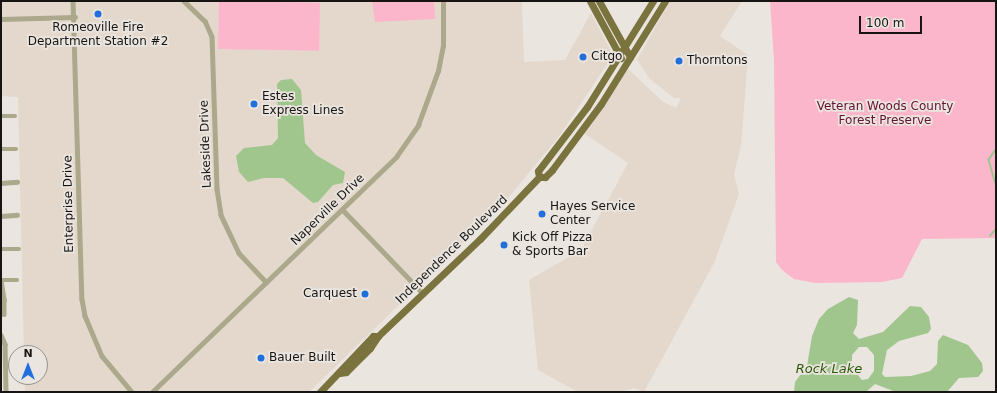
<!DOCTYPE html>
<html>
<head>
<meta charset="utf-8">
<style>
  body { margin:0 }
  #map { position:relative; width:997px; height:393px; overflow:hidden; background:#eae5df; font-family:"DejaVu Sans",sans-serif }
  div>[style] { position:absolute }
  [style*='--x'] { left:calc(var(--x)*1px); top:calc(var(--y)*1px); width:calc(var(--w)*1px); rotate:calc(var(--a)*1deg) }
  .built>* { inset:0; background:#e4d8cd }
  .green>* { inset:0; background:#fcb6cb; transform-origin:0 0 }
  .water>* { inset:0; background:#a0c68e }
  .stream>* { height:1.5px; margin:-0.75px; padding:0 0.75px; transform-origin:0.75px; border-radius:0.75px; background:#a0c68e }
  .street>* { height:4.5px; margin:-2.25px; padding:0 2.25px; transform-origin:2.25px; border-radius:2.25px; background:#aba88c }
  .primary>* { height:7px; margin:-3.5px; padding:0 3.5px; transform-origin:3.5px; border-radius:3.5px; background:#7b733e }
  .dots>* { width:11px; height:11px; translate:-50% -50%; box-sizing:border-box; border:2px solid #eae5df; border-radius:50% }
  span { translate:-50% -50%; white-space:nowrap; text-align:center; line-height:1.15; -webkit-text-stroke:3.5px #eae5df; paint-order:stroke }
  .poi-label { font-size:12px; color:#171513 }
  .left { translate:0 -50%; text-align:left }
  .right { translate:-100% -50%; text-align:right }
  .park-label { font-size:12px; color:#631235 }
  .street-label { font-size:12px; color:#171513 }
  .water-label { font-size:13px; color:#2c5908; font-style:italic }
  .frame { position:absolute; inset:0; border:2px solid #171513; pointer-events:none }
  .north { position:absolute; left:8px; top:345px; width:40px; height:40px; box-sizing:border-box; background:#eae5df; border:1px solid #96928d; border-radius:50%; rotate:0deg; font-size:11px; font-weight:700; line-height:16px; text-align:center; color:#171513 }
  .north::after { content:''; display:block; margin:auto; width:14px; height:18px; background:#206fda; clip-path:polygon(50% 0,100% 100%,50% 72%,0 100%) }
  .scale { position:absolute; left:859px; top:16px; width:63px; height:18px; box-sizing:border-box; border:2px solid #171513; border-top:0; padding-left:5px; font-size:12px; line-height:14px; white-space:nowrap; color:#171513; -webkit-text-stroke:3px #eae5df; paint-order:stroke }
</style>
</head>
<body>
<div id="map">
  <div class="built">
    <i style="clip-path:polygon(1px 1px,522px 1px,524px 62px,565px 60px,591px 13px,613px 55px,560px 135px,505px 202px,309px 392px,25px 392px,24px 377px,40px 377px,40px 353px,24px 353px,18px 97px,1px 96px)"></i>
    <i style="clip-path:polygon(670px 1px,742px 1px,720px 36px,748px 55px,741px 146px,734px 174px,739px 194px,714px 263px,644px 392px,634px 388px,619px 392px,578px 392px,538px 370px,529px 280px,581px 250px,628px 163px,582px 132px,626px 67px,663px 102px,676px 108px,681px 98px,674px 98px,650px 79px,637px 60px)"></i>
  </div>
  <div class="green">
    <i style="left:219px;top:1px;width:101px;height:48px;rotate:1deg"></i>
    <i style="clip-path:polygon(372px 1px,434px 1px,435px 19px,375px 22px)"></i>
    <i style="clip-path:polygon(770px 1px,996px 1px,996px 238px,922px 239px,902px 278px,882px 282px,815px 283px,794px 279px,782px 270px,776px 262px,774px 61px)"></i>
  </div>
  <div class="water">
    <i style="clip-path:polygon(292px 79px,301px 90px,305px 143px,316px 155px,345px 172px,343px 183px,333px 185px,318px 202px,313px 203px,283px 178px,264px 178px,248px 182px,239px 172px,236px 156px,244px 148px,272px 145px,278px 138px,277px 84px,281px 80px)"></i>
    <i style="clip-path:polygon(evenodd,849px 297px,858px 300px,857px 325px,853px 333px,859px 339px,883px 332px,910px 306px,921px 307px,929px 317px,931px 329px,928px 333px,899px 341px,887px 350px,882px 374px,885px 377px,911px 376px,930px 371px,937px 364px,938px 341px,943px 335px,968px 345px,982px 363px,983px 371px,978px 377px,959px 378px,947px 392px,896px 392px,875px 384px,866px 392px,794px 392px,795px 382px,807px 366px,812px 336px,819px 319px,828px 309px,849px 297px,859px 347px,867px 347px,874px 355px,874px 371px,868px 379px,862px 380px,852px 368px,852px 355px,859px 347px)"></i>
  </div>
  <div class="stream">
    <i style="--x:996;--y:150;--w:12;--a:125"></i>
    <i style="--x:989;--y:160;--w:26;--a:74"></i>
    <i style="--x:990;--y:236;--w:9;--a:-49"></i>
  </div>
  <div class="street">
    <i style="--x:73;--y:1;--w:298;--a:88.3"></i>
    <i style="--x:82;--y:299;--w:17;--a:80"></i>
    <i style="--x:85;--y:316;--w:43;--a:67"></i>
    <i style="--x:102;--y:356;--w:47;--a:50.2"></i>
    <i style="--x:184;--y:1;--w:29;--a:44"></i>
    <i style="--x:205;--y:21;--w:17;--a:66"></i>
    <i style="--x:212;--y:37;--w:152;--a:88.1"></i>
    <i style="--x:217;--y:189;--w:26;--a:81"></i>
    <i style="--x:221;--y:215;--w:42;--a:64.7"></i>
    <i style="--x:239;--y:253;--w:40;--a:47"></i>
    <i style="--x:1;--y:19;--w:74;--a:-1.5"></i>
    <i style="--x:1;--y:116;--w:14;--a:0"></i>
    <i style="--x:1;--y:149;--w:15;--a:0"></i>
    <i style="--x:1;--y:183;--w:16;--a:-4"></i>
    <i style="--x:343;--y:210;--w:115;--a:46.1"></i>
    <i style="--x:1;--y:216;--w:16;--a:-4"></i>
    <i style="--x:1;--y:249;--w:18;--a:0"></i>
    <i style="--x:1;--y:280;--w:20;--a:81"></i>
    <i style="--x:4;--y:300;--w:3;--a:180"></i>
    <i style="--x:3;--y:280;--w:14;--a:0"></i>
    <i style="--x:4;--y:300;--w:14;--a:90"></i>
    <i style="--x:1;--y:335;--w:10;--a:66"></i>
    <i style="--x:5;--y:344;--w:48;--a:88.8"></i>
    <i style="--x:152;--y:392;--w:339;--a:-43.9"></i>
    <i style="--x:396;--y:157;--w:39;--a:-55"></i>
    <i style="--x:418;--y:125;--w:58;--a:-69.7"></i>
    <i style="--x:438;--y:71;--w:25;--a:-79"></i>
    <i style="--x:443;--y:46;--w:45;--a:-90"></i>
  </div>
  <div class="primary">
    <i style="--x:590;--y:1;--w:65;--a:61.5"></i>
    <i style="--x:599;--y:1;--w:64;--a:61"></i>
    <i style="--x:539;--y:177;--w:6;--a:-99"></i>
    <i style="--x:538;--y:171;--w:81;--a:-52.6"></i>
    <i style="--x:587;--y:107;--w:125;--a:-58.1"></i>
    <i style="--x:340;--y:373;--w:6;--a:-9"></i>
    <i style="--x:346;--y:372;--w:34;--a:-45"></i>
    <i style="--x:370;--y:348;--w:14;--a:-56"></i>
    <i style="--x:320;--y:392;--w:77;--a:-46.6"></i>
    <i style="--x:373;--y:336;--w:5;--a:0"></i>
    <i style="--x:378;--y:336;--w:141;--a:-43.6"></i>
    <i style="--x:480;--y:239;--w:86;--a:-46.4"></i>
    <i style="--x:539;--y:177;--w:6;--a:0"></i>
    <i style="--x:545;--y:177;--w:10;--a:-45"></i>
    <i style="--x:552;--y:170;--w:82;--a:-53.4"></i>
    <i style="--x:601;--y:104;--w:121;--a:-58.1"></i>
  </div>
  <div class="dots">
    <i style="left:98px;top:14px;background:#206fda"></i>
    <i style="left:583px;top:57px;background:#206fda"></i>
    <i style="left:679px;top:61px;background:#206fda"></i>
    <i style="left:254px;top:104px;background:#206fda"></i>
    <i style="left:542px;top:214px;background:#206fda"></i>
    <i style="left:504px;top:245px;background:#206fda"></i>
    <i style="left:365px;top:294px;background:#206fda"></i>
    <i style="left:261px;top:358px;background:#206fda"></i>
  </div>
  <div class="poi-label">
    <span style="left:98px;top:35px">Romeoville Fire<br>Department Station #2</span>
    <span class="left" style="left:591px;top:57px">Citgo</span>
    <span class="left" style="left:687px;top:61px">Thorntons</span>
    <span class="left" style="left:262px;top:104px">Estes<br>Express Lines</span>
    <span class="left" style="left:550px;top:214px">Hayes Service<br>Center</span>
    <span class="left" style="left:512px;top:245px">Kick Off Pizza<br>&amp; Sports Bar</span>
    <span class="right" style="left:357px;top:294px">Carquest</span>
    <span class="left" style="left:269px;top:358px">Bauer Built</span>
  </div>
  <div class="park-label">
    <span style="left:885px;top:114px">Veteran Woods County<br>Forest Preserve</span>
  </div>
  <div class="street-label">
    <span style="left:206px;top:144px;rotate:-92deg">Lakeside Drive</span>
    <span style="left:69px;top:204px;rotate:-91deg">Enterprise Drive</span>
    <span style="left:328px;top:210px;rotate:-44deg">Naperville Drive</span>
    <span style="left:452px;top:250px;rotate:-44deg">Independence Boulevard</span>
  </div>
  <div class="water-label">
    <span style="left:829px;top:369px">Rock Lake</span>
  </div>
  <div class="frame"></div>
  <div class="north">N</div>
  <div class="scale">100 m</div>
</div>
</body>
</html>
